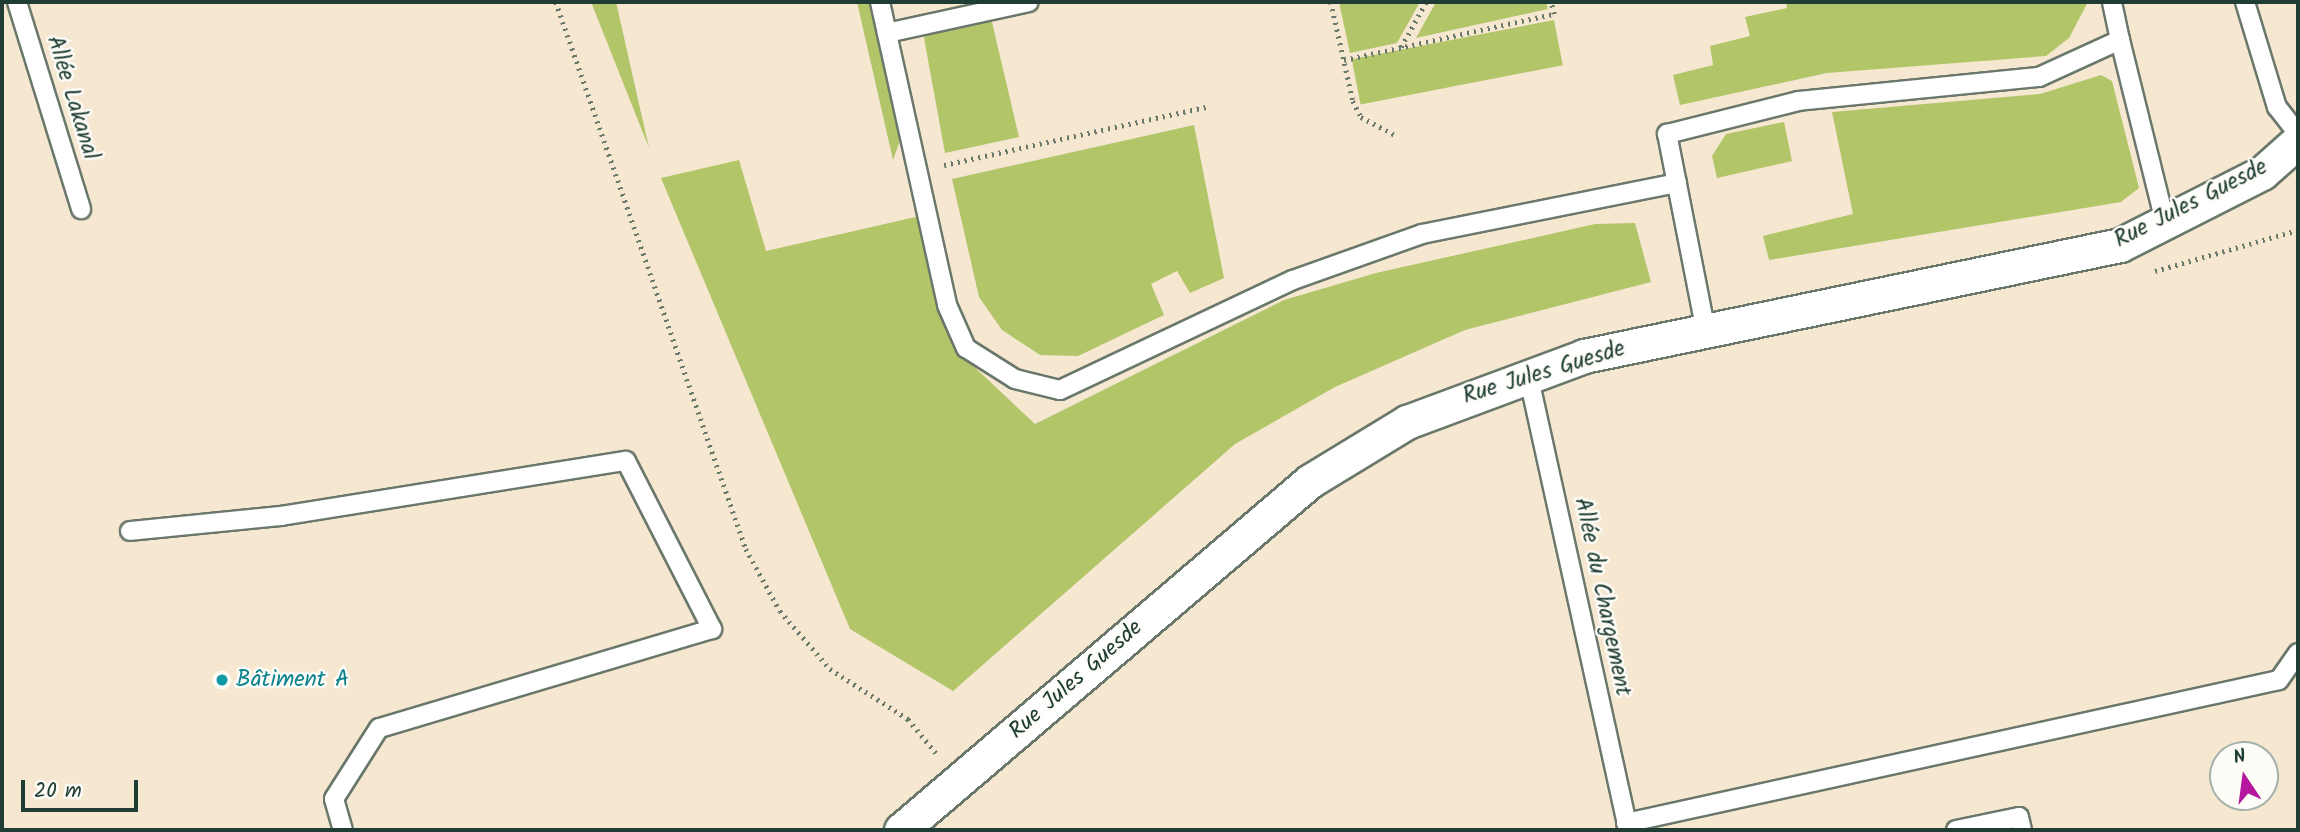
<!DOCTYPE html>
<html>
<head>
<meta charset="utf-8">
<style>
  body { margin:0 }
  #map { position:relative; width:2300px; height:832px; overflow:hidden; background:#f6e7d1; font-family:Kalam,sans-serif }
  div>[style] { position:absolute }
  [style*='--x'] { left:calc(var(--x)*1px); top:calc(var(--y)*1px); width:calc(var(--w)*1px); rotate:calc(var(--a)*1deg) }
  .green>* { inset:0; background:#b2c569; transform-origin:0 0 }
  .path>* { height:4.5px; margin-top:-2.25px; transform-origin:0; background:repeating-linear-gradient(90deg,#6a786b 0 2px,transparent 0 7px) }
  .roads { filter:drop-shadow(2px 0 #6a786b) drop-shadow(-2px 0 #6a786b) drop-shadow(0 2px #6a786b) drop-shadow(0 -2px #6a786b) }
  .lane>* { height:18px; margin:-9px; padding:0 9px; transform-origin:9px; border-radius:9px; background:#fff }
  .street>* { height:33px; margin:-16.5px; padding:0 16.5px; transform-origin:16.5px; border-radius:16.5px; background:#fff }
  .dots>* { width:19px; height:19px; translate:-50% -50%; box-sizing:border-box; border:4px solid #fdfcf7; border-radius:50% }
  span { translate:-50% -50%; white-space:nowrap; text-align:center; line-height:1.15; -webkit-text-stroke:5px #fdfcf7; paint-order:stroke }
  .street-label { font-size:23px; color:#1f3d34 }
  .culture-label { font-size:23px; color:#0d838f }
  .left { translate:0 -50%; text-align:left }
  .frame { position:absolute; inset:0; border:4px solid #1f3d34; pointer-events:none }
  .north { position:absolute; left:2209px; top:741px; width:70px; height:70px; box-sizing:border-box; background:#fdfcf7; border:2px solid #a4b0a9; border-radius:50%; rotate:347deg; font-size:19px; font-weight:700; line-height:28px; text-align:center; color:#1f3d34 }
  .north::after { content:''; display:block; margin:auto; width:24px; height:32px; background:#b5179e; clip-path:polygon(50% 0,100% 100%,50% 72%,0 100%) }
  .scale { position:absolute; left:21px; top:780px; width:117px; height:32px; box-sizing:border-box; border:4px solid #1f3d34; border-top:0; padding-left:9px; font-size:21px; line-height:24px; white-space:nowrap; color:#1f3d34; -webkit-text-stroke:5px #fdfcf7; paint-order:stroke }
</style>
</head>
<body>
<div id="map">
  <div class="green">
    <i style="clip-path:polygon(591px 2px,616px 2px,649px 148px)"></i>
    <i style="clip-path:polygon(857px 2px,872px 2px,901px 138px,893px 160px)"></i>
    <i style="clip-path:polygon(1339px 2px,1420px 2px,1397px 43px,1350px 53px)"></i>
    <i style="clip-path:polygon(1436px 2px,1546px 2px,1548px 9px,1416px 38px)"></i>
    <i style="clip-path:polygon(1786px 2px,2088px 2px,2069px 38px,2046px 56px,1827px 73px,1680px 105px,1673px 75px,1713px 65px,1710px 46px,1750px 36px,1745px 17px,1787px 8px)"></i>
    <i style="clip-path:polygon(991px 18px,1019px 137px,945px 153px,924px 38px,932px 29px)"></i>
    <i style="left:1554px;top:20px;width:46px;height:206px;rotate:79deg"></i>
    <i style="clip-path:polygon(2101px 75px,2112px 81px,2139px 188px,2121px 202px,1769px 260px,1763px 236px,1853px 214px,1832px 112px,2040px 94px)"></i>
    <i style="clip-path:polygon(1784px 122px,1792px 161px,1717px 178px,1712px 156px,1726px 134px)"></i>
    <i style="clip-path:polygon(1194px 125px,1224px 278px,1190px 293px,1177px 271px,1151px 284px,1164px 315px,1078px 356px,1040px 355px,1002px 330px,979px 297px,952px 179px)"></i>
    <i style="clip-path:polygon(739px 160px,766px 251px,920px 216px,952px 346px,1035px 424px,1284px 300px,1376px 273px,1595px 224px,1635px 223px,1651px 282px,1465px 330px,1335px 387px,1235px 444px,953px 691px,850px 629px,661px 178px)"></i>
  </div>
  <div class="path">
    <i style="--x:556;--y:2;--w:579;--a:70.85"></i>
    <i style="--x:746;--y:549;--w:71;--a:61.3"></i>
    <i style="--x:780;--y:611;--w:77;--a:49.2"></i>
    <i style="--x:830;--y:669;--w:93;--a:32.7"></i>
    <i style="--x:908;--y:719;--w:44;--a:50.5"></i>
    <i style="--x:1331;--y:2;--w:101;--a:77.5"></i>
    <i style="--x:1353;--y:101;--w:18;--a:63"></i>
    <i style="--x:1361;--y:117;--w:41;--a:27.8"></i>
    <i style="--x:1401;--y:47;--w:51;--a:-60.9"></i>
    <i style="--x:1344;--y:60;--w:215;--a:-12.4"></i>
    <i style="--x:1554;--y:14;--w:12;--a:-104"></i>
    <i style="--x:944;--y:165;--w:268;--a:-12.5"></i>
    <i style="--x:2155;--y:271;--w:149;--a:-16"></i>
  </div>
  <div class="roads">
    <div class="lane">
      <i style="--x:17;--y:2;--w:217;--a:72.8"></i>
      <i style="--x:880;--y:2;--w:310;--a:77.5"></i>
      <i style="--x:947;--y:305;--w:47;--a:66.2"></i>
      <i style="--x:966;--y:348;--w:58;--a:32.3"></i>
      <i style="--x:1015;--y:379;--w:46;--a:13.7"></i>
      <i style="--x:1060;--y:390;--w:258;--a:-25.3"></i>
      <i style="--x:1293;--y:280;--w:137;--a:-19.6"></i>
      <i style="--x:1422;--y:234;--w:260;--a:-11.3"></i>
      <i style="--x:2245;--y:2;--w:110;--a:73.1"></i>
      <i style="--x:2277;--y:107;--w:34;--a:52"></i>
      <i style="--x:887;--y:33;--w:145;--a:-12.3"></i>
      <i style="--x:2120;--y:40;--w:187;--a:76.1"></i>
      <i style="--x:1705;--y:327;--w:197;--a:-101.1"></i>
      <i style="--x:1667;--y:134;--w:135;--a:-14.1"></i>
      <i style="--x:1798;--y:101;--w:242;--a:-5.7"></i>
      <i style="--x:2039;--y:77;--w:89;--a:-24.6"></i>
      <i style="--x:2120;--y:40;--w:39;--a:-102"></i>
      <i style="--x:1528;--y:374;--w:467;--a:77.6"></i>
      <i style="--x:130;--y:531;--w:152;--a:-5.7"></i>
      <i style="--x:281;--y:516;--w:349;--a:-9.1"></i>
      <i style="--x:626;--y:461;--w:189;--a:62.9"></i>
      <i style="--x:712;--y:629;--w:347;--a:163.4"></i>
      <i style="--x:379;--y:728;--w:84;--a:122.4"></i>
      <i style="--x:334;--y:799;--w:32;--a:74"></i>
      <i style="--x:1626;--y:823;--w:668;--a:-12.35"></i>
      <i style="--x:2279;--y:680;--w:33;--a:-55"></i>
      <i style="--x:1956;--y:830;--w:64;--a:-11.7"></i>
      <i style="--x:2019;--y:817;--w:13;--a:77"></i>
    </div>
    <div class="street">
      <i style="--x:901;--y:830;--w:538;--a:-40.47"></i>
      <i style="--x:1310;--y:481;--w:114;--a:-31.3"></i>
      <i style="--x:1407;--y:422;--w:189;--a:-20.4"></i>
      <i style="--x:1584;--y:356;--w:547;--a:-11.7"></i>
      <i style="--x:2120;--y:245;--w:159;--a:-26.9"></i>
      <i style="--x:2262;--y:173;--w:48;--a:-41.6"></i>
    </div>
  </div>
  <div class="dots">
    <i style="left:222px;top:680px;background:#0f9aa8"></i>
  </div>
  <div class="street-label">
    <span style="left:72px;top:98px;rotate:73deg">Allée Lakanal</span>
    <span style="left:2191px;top:204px;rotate:-27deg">Rue Jules Guesde</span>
    <span style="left:1544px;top:373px;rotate:-17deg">Rue Jules Guesde</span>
    <span style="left:1602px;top:597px;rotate:78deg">Allée du Chargement</span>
    <span style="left:1076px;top:680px;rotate:-41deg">Rue Jules Guesde</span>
  </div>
  <div class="culture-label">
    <span class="left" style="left:236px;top:680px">Bâtiment A</span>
  </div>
  <div class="frame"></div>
  <div class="north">N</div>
  <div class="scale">20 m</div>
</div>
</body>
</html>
